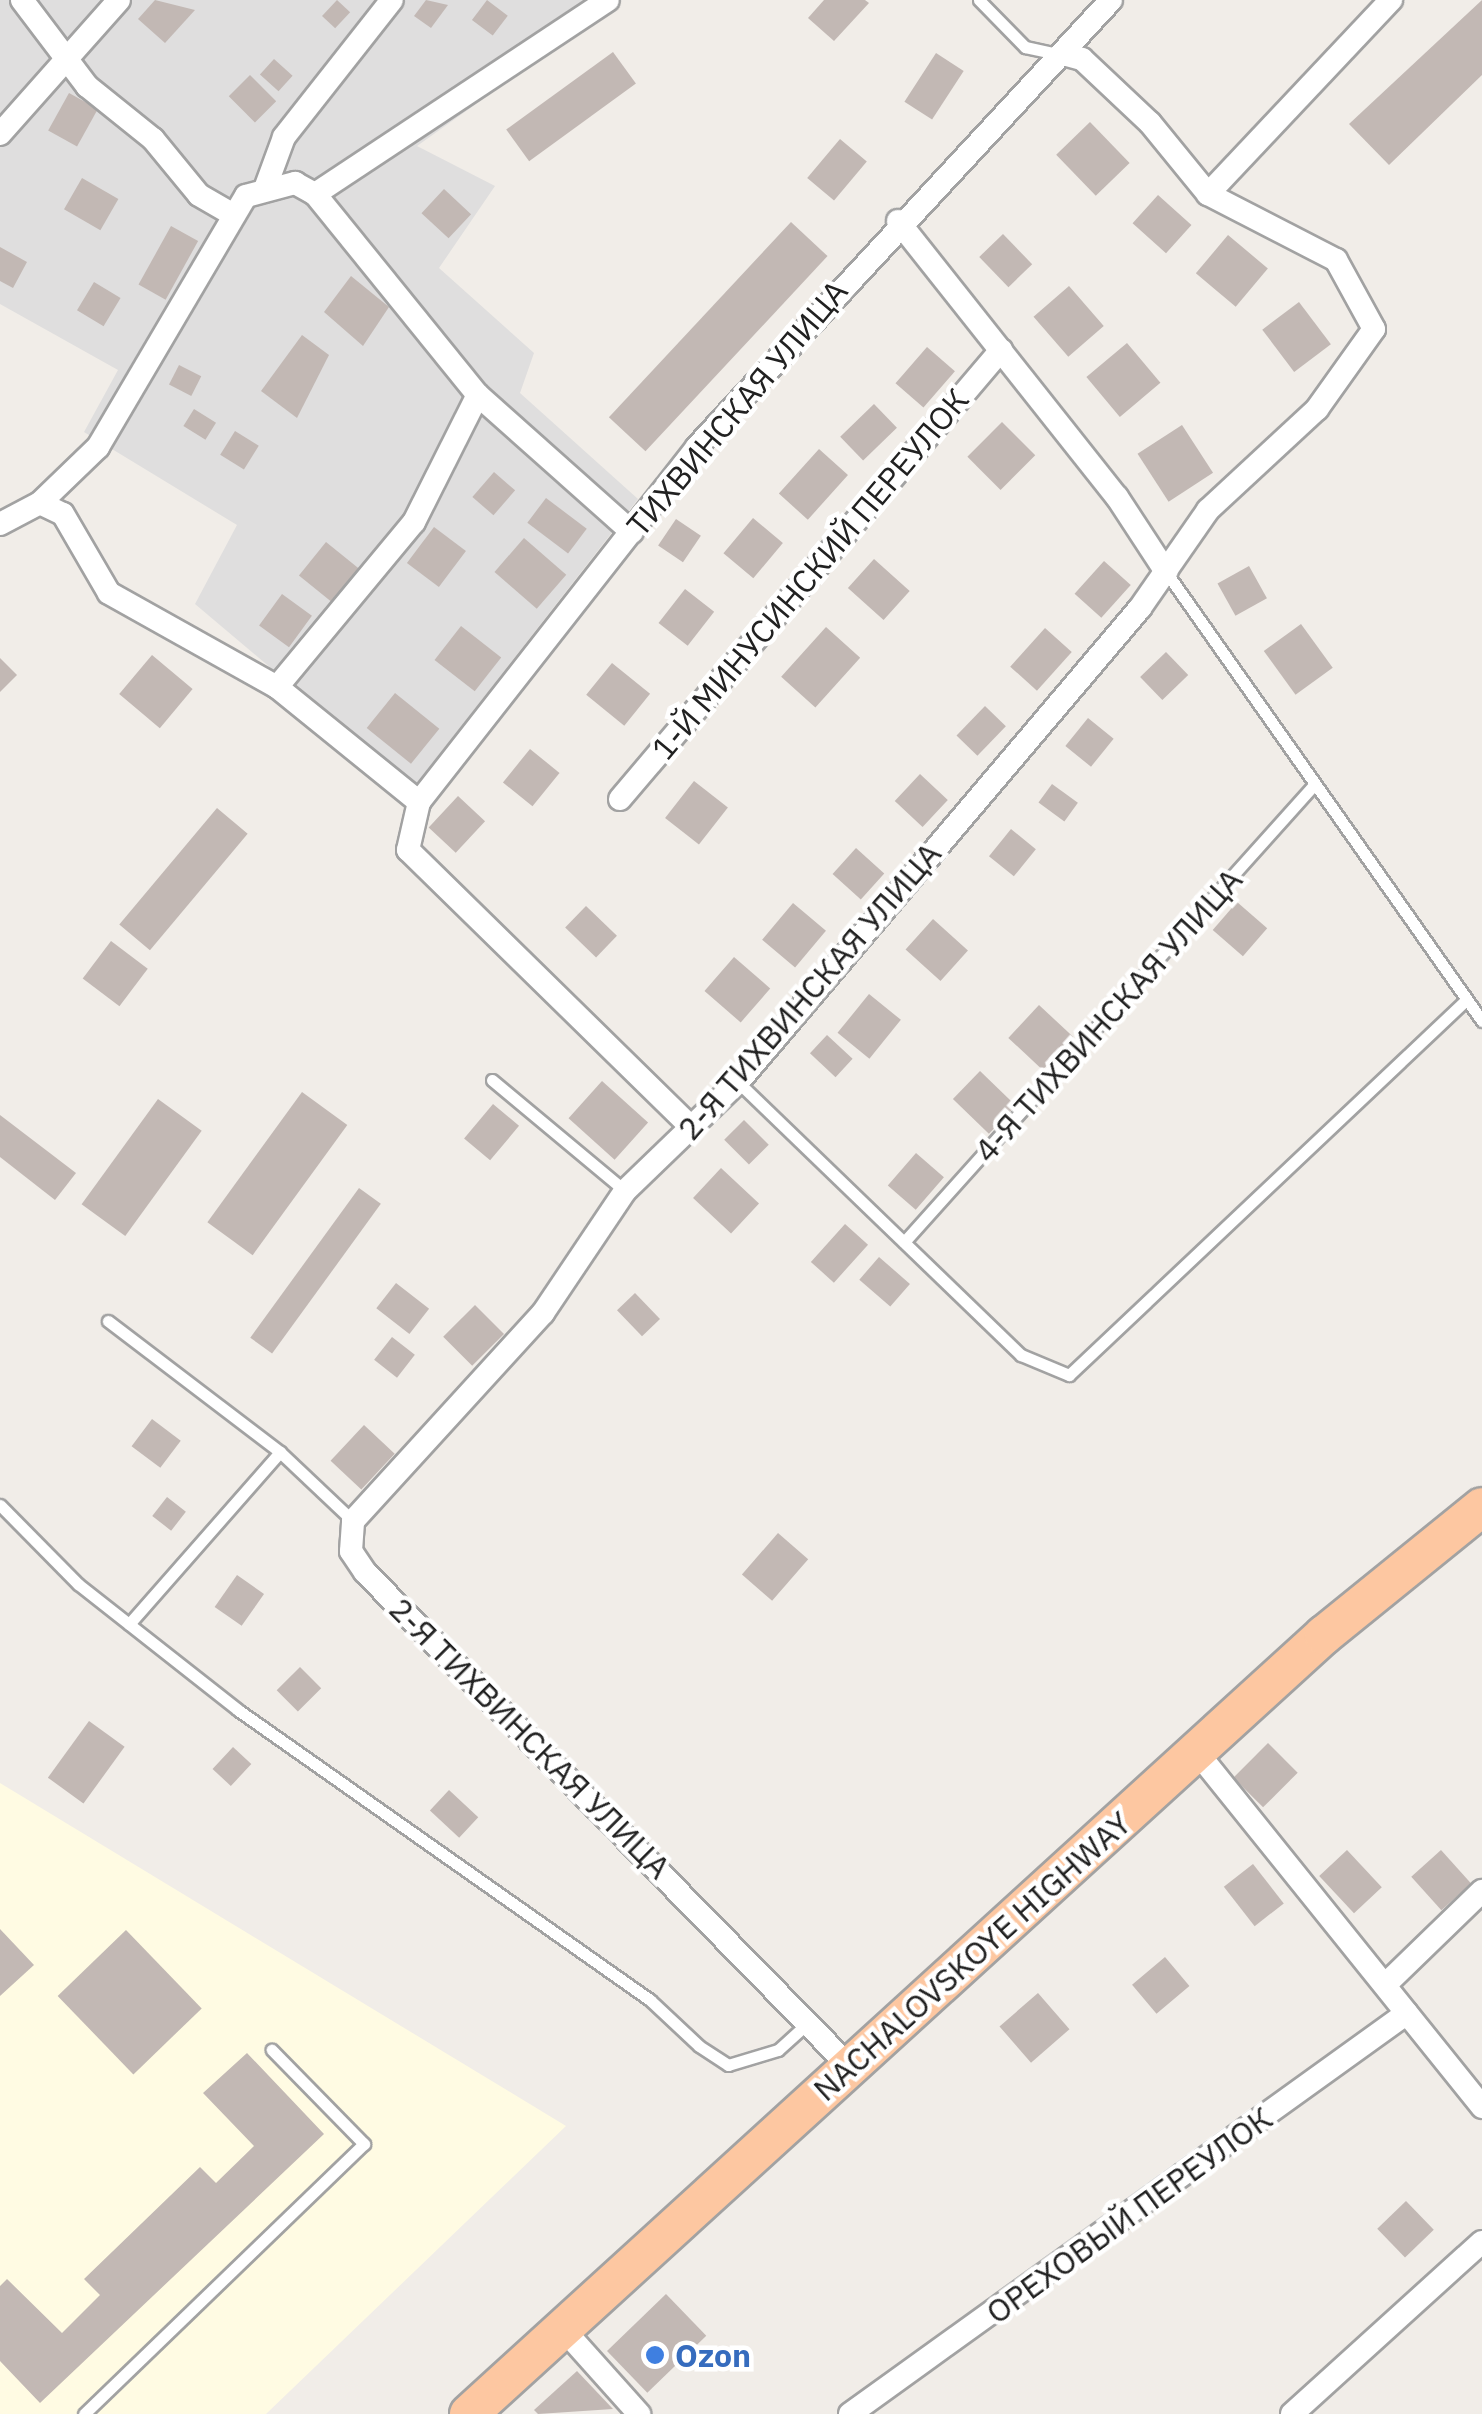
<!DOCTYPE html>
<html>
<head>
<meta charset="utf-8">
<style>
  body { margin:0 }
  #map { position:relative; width:1482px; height:2414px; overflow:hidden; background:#f1ede8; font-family:"IBM Plex Sans",sans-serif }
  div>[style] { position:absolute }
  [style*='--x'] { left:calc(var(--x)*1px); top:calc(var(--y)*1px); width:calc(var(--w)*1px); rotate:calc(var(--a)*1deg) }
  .residential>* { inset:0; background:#dfdede }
  .education>* { inset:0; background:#fffbe3 }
  .building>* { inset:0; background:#c2b8b4; transform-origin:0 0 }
  .roads { filter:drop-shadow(2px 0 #a2a2a2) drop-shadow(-2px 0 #a2a2a2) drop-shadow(0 2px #a2a2a2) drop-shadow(0 -2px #a2a2a2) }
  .lane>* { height:11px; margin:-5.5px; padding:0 5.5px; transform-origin:5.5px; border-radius:5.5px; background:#fff }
  .street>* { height:22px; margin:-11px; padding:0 11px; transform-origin:11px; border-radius:11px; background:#fff }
  .primary>* { height:38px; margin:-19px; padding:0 19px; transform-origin:19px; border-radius:19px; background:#fdc7a1 }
  .dots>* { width:28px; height:28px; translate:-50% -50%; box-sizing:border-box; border:5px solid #fff; border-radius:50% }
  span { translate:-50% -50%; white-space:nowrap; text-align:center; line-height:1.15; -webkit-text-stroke:9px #fff; paint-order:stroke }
  .street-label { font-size:32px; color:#212121 }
  .shop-label { font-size:32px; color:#366cbe; font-weight:700 }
  .left { translate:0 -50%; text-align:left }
</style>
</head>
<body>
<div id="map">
  <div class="residential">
    <i style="clip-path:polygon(0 0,622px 0,417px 146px,495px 186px,439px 268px,534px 353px,520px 393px,638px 499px,413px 788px,195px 604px,237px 525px,84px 432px,118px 370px,0 304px)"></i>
  </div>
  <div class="education">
    <i style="clip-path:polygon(0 1783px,566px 2126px,266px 2414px,0 2414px)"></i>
  </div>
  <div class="building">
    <i style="clip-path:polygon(155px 0,195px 10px,165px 43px,138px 19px)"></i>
    <i style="left:337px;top:0;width:18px;height:22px;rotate:43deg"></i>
    <i style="clip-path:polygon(426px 0,448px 5px,431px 28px,414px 16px)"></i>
    <i style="left:487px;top:0;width:26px;height:25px;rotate:37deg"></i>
    <i style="clip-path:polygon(824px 0,865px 0,869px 3px,834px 41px,808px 18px)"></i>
    <i style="clip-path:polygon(1482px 0,1482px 75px,1389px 165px,1349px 124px)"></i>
    <i style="left:613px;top:52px;width:39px;height:132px;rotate:54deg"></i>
    <i style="left:936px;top:53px;width:33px;height:58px;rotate:33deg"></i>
    <i style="left:274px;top:59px;width:25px;height:21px;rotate:42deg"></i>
    <i style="left:250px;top:75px;width:37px;height:30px;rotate:45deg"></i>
    <i style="left:69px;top:93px;width:33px;height:43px;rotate:29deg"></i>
    <i style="left:1090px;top:122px;width:57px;height:47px;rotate:46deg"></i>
    <i style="left:840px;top:139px;width:35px;height:51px;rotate:40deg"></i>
    <i style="left:82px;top:178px;width:42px;height:36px;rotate:30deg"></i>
    <i style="left:444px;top:189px;width:37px;height:33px;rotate:43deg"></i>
    <i style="left:1158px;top:195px;width:45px;height:38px;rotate:42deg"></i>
    <i style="left:791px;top:222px;width:50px;height:267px;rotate:43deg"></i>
    <i style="left:171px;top:226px;width:31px;height:67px;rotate:29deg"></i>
    <i style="left:1003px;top:234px;width:42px;height:33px;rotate:46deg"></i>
    <i style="left:1228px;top:235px;width:52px;height:50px;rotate:40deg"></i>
    <i style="clip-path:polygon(0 247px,27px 262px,13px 288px,0 281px)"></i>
    <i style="clip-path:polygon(351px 276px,389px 307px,363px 346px,324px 312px)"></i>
    <i style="left:94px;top:282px;width:31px;height:33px;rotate:31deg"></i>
    <i style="left:1069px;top:286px;width:53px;height:47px;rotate:49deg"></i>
    <i style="left:1299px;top:302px;width:53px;height:46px;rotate:53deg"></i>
    <i style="clip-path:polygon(302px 335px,329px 355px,297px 418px,261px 391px)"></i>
    <i style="left:1127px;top:343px;width:52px;height:53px;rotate:50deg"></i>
    <i style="left:927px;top:347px;width:37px;height:48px;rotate:41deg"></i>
    <i style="left:179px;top:365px;width:25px;height:22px;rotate:27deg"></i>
    <i style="left:874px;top:404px;width:33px;height:47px;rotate:46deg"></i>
    <i style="left:194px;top:409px;width:26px;height:20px;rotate:32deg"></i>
    <i style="left:1002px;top:422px;width:47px;height:49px;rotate:45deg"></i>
    <i style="left:1182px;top:425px;width:57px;height:53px;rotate:57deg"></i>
    <i style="left:235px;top:431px;width:28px;height:28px;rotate:32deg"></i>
    <i style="left:819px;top:449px;width:39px;height:60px;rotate:42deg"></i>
    <i style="left:494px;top:472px;width:28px;height:33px;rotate:41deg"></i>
    <i style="left:546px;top:498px;width:51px;height:31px;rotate:37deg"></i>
    <i style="left:753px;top:518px;width:39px;height:46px;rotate:40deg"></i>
    <i style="left:676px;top:519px;width:30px;height:32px;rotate:34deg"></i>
    <i style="left:434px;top:527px;width:40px;height:45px;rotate:37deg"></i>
    <i style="left:524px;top:538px;width:56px;height:45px;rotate:41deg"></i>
    <i style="left:326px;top:542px;width:43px;height:43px;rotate:39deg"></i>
    <i style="left:874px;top:559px;width:48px;height:39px;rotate:42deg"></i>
    <i style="left:1104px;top:561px;width:36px;height:44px;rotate:42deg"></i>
    <i style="left:1249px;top:566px;width:37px;height:36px;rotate:61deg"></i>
    <i style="left:685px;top:589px;width:37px;height:43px;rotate:38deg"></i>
    <i style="left:282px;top:594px;width:37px;height:39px;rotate:36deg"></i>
    <i style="left:1301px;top:624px;width:54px;height:46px;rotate:54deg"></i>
    <i style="left:461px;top:626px;width:51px;height:43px;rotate:38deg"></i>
    <i style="left:826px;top:627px;width:46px;height:67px;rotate:42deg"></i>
    <i style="left:1045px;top:628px;width:36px;height:52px;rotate:42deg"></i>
    <i style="left:1166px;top:652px;width:32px;height:36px;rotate:46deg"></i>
    <i style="left:152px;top:655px;width:53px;height:51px;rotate:40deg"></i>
    <i style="clip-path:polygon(0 658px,17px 675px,0 692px)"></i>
    <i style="left:612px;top:663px;width:49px;height:41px;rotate:39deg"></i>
    <i style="left:395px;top:693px;width:57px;height:45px;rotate:39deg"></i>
    <i style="left:985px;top:706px;width:29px;height:41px;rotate:44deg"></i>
    <i style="left:1088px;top:718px;width:33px;height:36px;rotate:39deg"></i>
    <i style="left:530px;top:749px;width:38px;height:43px;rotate:39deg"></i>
    <i style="left:920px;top:774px;width:38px;height:37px;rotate:43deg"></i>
    <i style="left:694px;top:781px;width:43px;height:47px;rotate:38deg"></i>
    <i style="left:1052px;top:784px;width:32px;height:23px;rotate:36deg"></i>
    <i style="left:458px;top:796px;width:37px;height:43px;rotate:43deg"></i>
    <i style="left:217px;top:808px;width:40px;height:152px;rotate:40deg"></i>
    <i style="left:1011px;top:829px;width:32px;height:35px;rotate:39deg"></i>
    <i style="left:856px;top:848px;width:38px;height:35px;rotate:42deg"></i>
    <i style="left:1237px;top:902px;width:40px;height:37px;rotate:41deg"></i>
    <i style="left:793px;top:903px;width:43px;height:48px;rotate:40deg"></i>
    <i style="left:586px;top:906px;width:43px;height:30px;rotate:44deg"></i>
    <i style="left:933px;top:919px;width:47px;height:41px;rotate:42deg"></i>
    <i style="left:111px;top:941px;width:46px;height:47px;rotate:37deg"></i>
    <i style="left:734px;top:957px;width:48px;height:45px;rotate:41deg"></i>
    <i style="left:869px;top:994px;width:41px;height:50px;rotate:39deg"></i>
    <i style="left:1039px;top:1005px;width:47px;height:45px;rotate:43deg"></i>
    <i style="left:827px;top:1035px;width:35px;height:25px;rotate:43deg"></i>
    <i style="left:980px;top:1071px;width:50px;height:39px;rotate:44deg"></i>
    <i style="left:602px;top:1081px;width:62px;height:50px;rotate:42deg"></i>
    <i style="left:302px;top:1092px;width:56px;height:161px;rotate:36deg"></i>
    <i style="left:158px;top:1099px;width:54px;height:130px;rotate:36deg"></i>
    <i style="left:493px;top:1104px;width:34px;height:45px;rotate:40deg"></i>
    <i style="clip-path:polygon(0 1115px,76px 1173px,55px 1200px,0 1157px)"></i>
    <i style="left:744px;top:1120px;width:35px;height:28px;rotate:45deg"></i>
    <i style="left:916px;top:1153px;width:37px;height:43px;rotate:41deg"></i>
    <i style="left:721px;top:1168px;width:52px;height:41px;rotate:43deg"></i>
    <i style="left:359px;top:1188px;width:27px;height:185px;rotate:36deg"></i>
    <i style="left:845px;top:1224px;width:31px;height:51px;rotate:42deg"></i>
    <i style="left:879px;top:1257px;width:41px;height:30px;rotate:41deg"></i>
    <i style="left:396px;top:1283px;width:42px;height:32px;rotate:38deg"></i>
    <i style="left:635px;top:1293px;width:36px;height:25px;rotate:46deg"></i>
    <i style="left:475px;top:1305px;width:41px;height:45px;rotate:45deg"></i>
    <i style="left:392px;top:1337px;width:29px;height:29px;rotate:38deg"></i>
    <i style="left:152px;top:1419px;width:36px;height:34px;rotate:37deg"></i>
    <i style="left:364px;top:1425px;width:42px;height:49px;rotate:43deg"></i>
    <i style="left:167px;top:1497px;width:24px;height:24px;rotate:38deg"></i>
    <i style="left:778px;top:1533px;width:40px;height:55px;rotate:41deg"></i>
    <i style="left:237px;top:1575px;width:33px;height:39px;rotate:35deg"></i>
    <i style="left:300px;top:1667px;width:30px;height:33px;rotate:45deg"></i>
    <i style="left:89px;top:1721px;width:44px;height:70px;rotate:36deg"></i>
    <i style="left:1268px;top:1743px;width:42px;height:49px;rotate:45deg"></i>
    <i style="left:233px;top:1747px;width:25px;height:30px;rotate:43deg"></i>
    <i style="left:449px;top:1790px;width:40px;height:28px;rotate:43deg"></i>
    <i style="left:1347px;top:1850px;width:51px;height:38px;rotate:47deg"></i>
    <i style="left:1441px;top:1850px;width:45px;height:40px;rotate:48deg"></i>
    <i style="left:1253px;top:1864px;width:50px;height:37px;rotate:52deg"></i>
    <i style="clip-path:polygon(0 1929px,34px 1965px,0 1996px)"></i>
    <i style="left:126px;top:1930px;width:109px;height:95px;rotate:46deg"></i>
    <i style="left:1165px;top:1957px;width:38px;height:43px;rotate:50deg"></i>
    <i style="left:1038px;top:1993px;width:48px;height:51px;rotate:49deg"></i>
    <i style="clip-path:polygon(247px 2053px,324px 2134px,40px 2403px,0 2361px,0 2286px,7px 2279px,62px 2333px,100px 2295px,84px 2279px,200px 2167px,216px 2183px,254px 2146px,203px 2093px)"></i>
    <i style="left:1406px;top:2201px;width:40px;height:40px;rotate:46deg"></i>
    <i style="left:666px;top:2294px;width:58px;height:82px;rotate:46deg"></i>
    <i style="clip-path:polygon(577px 2371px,613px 2409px,538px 2414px,534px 2410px)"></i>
  </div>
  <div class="roads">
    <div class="lane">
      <i style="--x:979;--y:0;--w:66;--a:45.6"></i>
      <i style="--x:1025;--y:47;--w:35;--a:12"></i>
      <i style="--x:1166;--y:572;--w:549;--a:54.86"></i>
      <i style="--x:492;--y:1080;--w:173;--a:39.8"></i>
      <i style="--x:738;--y:1082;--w:393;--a:44"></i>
      <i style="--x:1021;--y:1355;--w:52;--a:22.6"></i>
      <i style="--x:1069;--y:1375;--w:546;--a:-43.37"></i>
      <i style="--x:904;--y:1242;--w:611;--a:-48.12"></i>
      <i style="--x:108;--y:1321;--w:216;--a:37.3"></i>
      <i style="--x:0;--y:1505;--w:111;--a:45.4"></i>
      <i style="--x:78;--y:1584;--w:204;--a:38.2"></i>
      <i style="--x:238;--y:1710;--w:504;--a:35.14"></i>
      <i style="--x:650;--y:2000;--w:67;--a:43.2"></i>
      <i style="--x:699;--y:2046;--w:35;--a:33"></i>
      <i style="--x:728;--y:2065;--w:52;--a:-16.7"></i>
      <i style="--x:778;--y:2050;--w:43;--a:-42.2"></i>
      <i style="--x:129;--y:1624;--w:229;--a:-48.7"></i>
      <i style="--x:280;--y:1452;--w:100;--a:43.4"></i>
      <i style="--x:84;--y:2414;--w:389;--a:-44"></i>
      <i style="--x:364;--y:2144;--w:132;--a:-134.4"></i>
    </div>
    <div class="street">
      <i style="--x:22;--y:0;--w:108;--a:52.9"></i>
      <i style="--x:87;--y:86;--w:85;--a:38.8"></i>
      <i style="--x:153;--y:139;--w:72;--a:50.6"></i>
      <i style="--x:199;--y:195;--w:38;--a:30"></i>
      <i style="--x:0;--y:134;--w:179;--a:-48.4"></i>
      <i style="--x:266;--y:186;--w:52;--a:-69.8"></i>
      <i style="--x:284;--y:137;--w:174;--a:-51.8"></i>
      <i style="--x:315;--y:194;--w:259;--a:51"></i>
      <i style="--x:478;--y:395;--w:206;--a:41.7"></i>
      <i style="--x:1208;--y:194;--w:267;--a:-46.7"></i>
      <i style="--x:898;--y:221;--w:352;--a:51.6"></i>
      <i style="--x:1117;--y:497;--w:90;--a:56.8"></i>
      <i style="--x:40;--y:503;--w:25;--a:26"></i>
      <i style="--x:63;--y:514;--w:91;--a:59.8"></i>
      <i style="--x:109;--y:593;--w:193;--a:29.2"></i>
      <i style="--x:277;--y:687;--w:183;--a:39"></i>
      <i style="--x:0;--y:524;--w:45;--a:-27.7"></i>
      <i style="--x:40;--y:503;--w:81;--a:-44"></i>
      <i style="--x:98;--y:447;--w:291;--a:-59.5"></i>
      <i style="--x:246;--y:196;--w:51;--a:-14.9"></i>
      <i style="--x:295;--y:183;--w:23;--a:29"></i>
      <i style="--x:315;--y:194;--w:351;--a:-33.5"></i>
      <i style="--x:277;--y:687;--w:214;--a:-50.3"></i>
      <i style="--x:414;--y:522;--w:142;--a:-63.3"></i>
      <i style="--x:620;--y:799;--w:589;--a:-49.68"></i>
      <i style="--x:691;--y:1127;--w:396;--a:-135.6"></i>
      <i style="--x:408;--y:850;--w:49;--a:-77.1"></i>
      <i style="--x:419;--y:802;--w:451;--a:-51.9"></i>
      <i style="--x:697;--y:447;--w:609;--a:-47.19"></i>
      <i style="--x:1196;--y:1751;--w:457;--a:51.2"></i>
      <i style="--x:1386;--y:1984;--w:134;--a:-44.1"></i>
      <i style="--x:850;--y:2067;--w:693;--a:-134.42"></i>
      <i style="--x:365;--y:1572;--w:25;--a:-124"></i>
      <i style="--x:351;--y:1551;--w:30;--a:-86"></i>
      <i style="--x:353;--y:1521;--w:282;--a:-47.6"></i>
      <i style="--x:543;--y:1313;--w:147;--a:-56.1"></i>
      <i style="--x:625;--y:1191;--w:157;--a:-44"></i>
      <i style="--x:738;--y:1082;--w:622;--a:-49.7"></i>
      <i style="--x:1140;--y:608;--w:119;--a:-55.2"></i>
      <i style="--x:1208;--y:510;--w:149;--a:-42.8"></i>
      <i style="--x:1317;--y:409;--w:98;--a:-54.5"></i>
      <i style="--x:1374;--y:329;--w:79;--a:-118.8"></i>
      <i style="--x:1336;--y:260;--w:144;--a:-152.7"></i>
      <i style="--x:1208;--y:194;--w:92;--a:-129.2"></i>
      <i style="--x:1150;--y:123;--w:93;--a:-136.7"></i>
      <i style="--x:1082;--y:59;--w:20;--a:-165"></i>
      <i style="--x:564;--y:2330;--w:113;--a:48.2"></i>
      <i style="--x:850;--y:2414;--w:686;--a:-35.75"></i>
      <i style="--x:1292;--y:2414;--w:256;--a:-42.2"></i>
    </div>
    <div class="primary">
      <i style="--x:469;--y:2414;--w:1157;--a:-42.34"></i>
      <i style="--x:1324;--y:1635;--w:203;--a:-39"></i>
    </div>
  </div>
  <div class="dots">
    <i style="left:655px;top:2355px;background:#3f7fe0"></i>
  </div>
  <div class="street-label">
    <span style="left:737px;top:408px;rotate:-50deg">ТИХВИНСКАЯ УЛИЦА</span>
    <span style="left:810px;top:574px;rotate:-50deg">1-Й МИНУСИНСКИЙ ПЕРЕУЛОК</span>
    <span style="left:809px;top:991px;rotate:-49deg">2-Я ТИХВИНСКАЯ УЛИЦА</span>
    <span style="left:1108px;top:1015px;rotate:-48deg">4-Я ТИХВИНСКАЯ УЛИЦА</span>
    <span style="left:530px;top:1738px;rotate:45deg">2-Я ТИХВИНСКАЯ УЛИЦА</span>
    <span style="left:972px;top:1956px;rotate:-42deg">NACHALOVSKOYE HIGHWAY</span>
    <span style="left:1129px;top:2215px;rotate:-36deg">ОРЕХОВЫЙ ПЕРЕУЛОК</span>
  </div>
  <div class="shop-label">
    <span class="left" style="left:675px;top:2355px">Ozon</span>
  </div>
</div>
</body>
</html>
